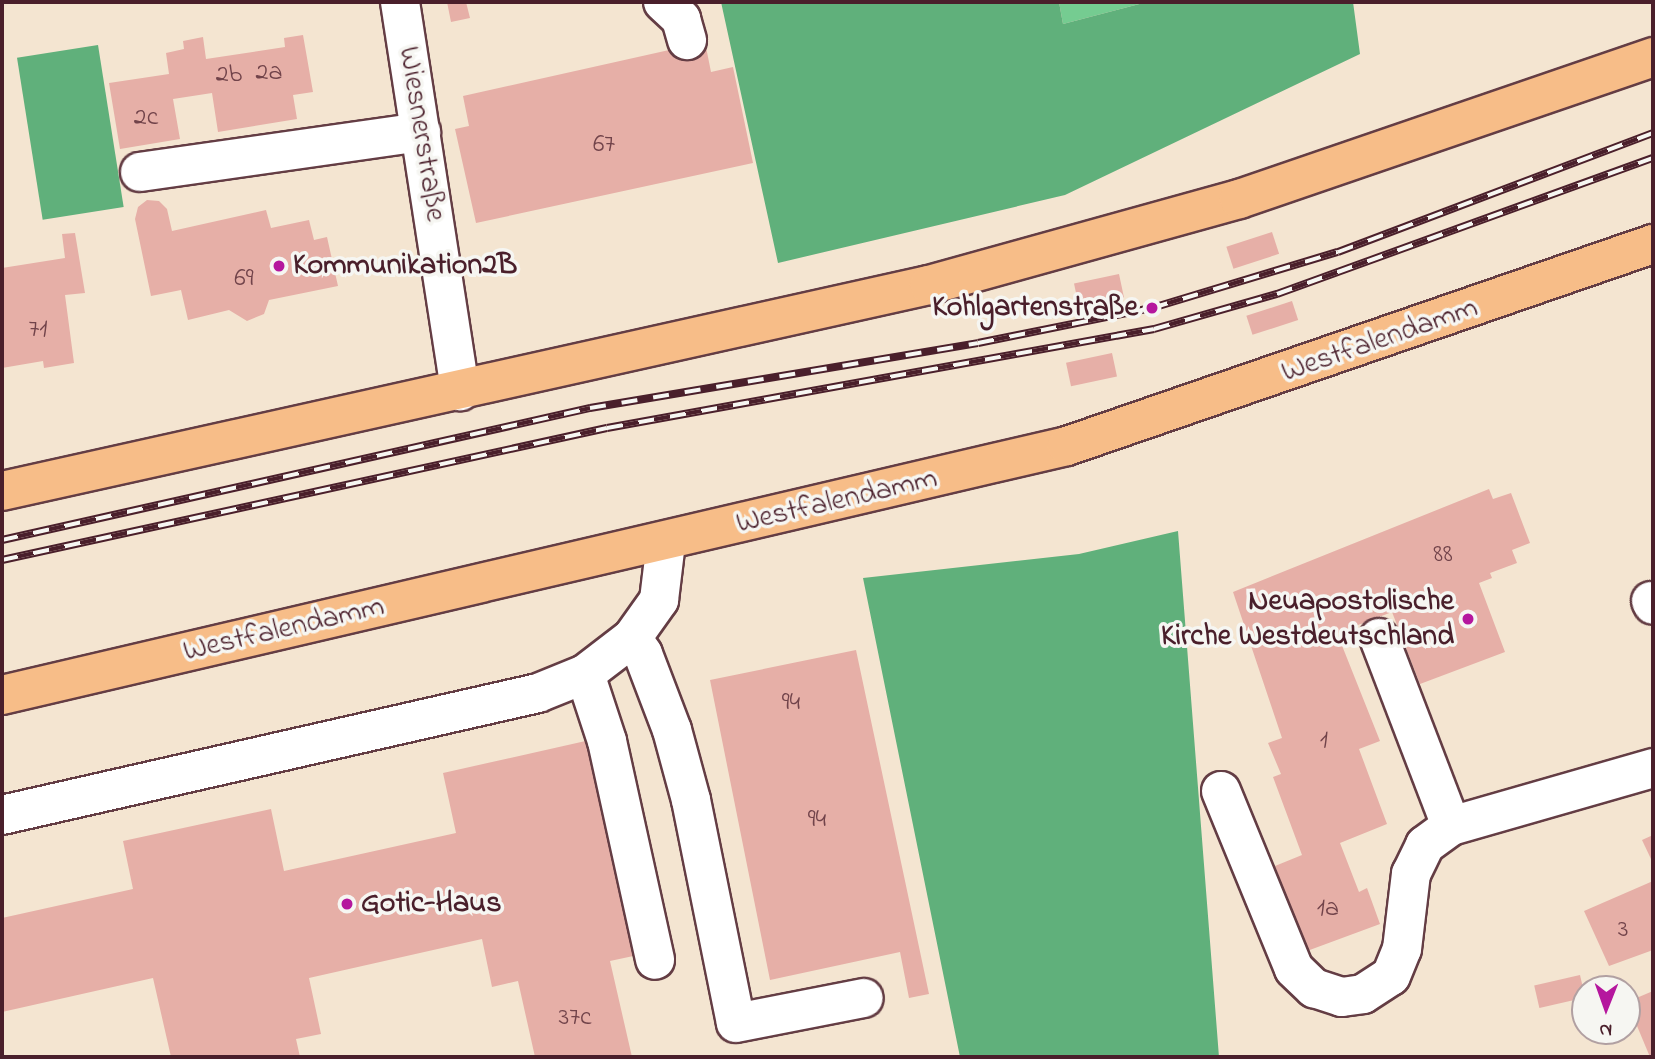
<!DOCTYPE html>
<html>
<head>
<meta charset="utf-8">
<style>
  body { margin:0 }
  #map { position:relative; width:1655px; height:1059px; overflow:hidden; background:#f4e5d1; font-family:"Indie Flower",sans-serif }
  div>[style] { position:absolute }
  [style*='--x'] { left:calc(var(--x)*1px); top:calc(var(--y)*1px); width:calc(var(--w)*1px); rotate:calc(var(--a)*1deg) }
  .green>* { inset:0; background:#75cc91 }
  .forest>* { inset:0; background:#60b07b; transform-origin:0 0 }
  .building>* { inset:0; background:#e6afa7; transform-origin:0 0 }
  .roads { filter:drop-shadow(2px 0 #643d44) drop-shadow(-2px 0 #643d44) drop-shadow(0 2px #643d44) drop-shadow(0 -2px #643d44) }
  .minor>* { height:38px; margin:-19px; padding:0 19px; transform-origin:19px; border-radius:19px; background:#fff }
  .major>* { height:38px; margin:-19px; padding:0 19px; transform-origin:19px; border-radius:19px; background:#f7bd88 }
  .rail>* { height:8px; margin-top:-4px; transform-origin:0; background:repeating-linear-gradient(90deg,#f6f6f2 0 16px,#4a1f2b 0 32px); box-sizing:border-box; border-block:2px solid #4a1f2b }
  .dots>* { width:19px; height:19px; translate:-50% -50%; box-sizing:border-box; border:4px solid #f6f6f2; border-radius:50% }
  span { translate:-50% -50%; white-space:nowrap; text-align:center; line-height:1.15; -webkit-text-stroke:7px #f6f6f2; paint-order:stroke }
  .number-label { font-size:26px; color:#71434a }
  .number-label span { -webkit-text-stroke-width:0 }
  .street-label { font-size:30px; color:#4a1f2b }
  .poi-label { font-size:30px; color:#4a1f2b; font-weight:700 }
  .left { translate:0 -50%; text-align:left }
  .right { translate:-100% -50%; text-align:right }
  .frame { position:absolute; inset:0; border:4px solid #4a1f2b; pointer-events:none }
  .north { position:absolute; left:1571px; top:975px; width:70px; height:70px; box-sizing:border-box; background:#f6f6f2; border:2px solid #b1a0a2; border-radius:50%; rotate:181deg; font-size:19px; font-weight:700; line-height:28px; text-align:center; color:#4a1f2b }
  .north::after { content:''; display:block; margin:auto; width:24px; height:32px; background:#b5179e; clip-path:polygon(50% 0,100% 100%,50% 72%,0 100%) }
</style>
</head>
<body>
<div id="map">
  <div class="green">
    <i style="clip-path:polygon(1059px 2px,1147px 2px,1063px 24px)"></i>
  </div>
  <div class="forest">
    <i style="clip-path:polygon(721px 2px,1059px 2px,1063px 24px,1147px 2px,1353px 2px,1360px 54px,1065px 195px,778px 263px)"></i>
    <i style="left:98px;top:45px;width:164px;height:82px;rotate:81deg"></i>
    <i style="clip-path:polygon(1178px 531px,1219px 1057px,960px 1057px,863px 578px,1079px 554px)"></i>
  </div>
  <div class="building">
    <i style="clip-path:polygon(447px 2px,466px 2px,470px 18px,451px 22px)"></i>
    <i style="clip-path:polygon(303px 35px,313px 92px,293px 95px,297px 119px,218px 132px,212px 93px,173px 99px,180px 139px,120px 149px,109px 83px,169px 74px,166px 53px,184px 49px,183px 41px,203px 37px,206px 59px,285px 47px,284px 38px)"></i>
    <i style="clip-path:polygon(705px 42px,711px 72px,733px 67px,753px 163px,476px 223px,455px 129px,469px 126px,463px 96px)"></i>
    <i style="clip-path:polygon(147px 200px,159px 201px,167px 209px,172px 231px,266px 210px,271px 228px,309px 220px,314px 240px,327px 237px,338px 286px,269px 300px,264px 314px,247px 321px,229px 310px,188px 320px,181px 290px,151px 296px,135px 219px,138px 207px)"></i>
    <i style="left:1272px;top:232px;width:23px;height:48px;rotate:72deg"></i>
    <i style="clip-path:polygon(75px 233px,85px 293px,65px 295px,74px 363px,44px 368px,43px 361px,2px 368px,2px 268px,65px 258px,62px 234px)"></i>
    <i style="left:1119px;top:274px;width:24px;height:46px;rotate:78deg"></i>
    <i style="left:1292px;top:301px;width:20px;height:48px;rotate:72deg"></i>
    <i style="left:1112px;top:353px;width:24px;height:47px;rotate:78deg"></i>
    <i style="clip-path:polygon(1489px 489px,1493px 499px,1511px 493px,1530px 543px,1512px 550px,1517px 563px,1490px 573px,1492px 578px,1479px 583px,1505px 652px,1420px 684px,1392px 612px,1337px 633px,1380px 741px,1359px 749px,1387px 824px,1340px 843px,1359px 892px,1367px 888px,1380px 924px,1307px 951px,1275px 866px,1302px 855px,1273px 777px,1281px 774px,1268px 743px,1282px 738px,1233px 592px)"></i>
    <i style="clip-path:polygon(856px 650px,929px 994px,909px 998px,900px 952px,770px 980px,710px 680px)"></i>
    <i style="clip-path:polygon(590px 740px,638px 955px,610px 961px,632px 1057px,535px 1057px,518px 981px,492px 987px,482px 939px,309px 978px,321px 1034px,296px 1039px,300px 1057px,171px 1057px,153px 978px,2px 1012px,2px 918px,133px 889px,123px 841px,271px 809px,284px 871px,456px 833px,443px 773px)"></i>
    <i style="clip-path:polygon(1653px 835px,1653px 858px,1651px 859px,1642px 840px)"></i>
    <i style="clip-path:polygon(1653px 881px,1653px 950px,1609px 966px,1584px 911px)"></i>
    <i style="left:1580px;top:975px;width:23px;height:47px;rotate:77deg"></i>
    <i style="clip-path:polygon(1653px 991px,1653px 1057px,1650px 1057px,1627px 1002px)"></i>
  </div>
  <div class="roads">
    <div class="minor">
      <i style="--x:400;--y:2;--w:394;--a:81.2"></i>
      <i style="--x:663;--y:2;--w:25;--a:43"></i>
      <i style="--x:681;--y:19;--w:22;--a:74"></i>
      <i style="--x:140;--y:172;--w:284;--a:-8.1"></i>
      <i style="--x:1651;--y:601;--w:4;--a:63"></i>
      <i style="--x:632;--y:638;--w:19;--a:55"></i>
      <i style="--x:643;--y:654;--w:81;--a:69.1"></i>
      <i style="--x:672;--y:730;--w:73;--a:74.8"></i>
      <i style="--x:691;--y:800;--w:227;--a:78.6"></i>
      <i style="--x:736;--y:1023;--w:130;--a:-11.1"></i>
      <i style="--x:1379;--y:638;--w:201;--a:69"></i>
      <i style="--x:585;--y:674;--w:71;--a:71.8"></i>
      <i style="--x:607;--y:741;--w:224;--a:77.6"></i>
      <i style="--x:1221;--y:791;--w:192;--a:67.7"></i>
      <i style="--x:1294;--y:969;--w:28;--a:44"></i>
      <i style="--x:1314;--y:988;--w:29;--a:18"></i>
      <i style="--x:1342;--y:997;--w:21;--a:-8"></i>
      <i style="--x:1363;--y:994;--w:33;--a:-33"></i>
      <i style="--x:1391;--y:976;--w:29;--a:-68"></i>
      <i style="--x:1402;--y:949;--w:76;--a:-83.2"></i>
      <i style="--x:1411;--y:874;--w:32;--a:-64"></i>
      <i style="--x:1425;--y:845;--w:32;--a:-36"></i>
      <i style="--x:1451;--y:826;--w:210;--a:-16"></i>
      <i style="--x:2;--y:815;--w:550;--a:-12.82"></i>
      <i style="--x:538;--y:693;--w:51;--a:-22"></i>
      <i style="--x:585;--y:674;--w:59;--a:-37.5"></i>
      <i style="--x:632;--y:638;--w:47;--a:-54.6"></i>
      <i style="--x:659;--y:600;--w:58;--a:-83.1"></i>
    </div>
    <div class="major">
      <i style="--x:2;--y:491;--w:950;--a:-12.53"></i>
      <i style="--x:929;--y:285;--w:322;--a:-15.5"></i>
      <i style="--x:1239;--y:199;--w:438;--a:-18.9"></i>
      <i style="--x:2;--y:695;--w:1094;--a:-13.16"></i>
      <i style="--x:1067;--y:446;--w:620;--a:-19.02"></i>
    </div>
  </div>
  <div class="rail">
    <i style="--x:2;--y:540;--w:603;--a:-12.65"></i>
    <i style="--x:590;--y:408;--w:393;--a:-9.5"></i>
    <i style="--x:978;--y:343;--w:177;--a:-11.4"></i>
    <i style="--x:1152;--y:308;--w:194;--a:-16.8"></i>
    <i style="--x:1338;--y:252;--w:337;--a:-20.7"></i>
    <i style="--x:2;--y:560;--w:619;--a:-12.31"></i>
    <i style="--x:607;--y:428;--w:556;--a:-10.26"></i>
    <i style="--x:1154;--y:329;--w:128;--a:-15.9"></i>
    <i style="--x:1277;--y:294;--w:400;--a:-19.9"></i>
  </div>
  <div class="dots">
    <i style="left:279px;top:266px;background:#b5179e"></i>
    <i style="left:1152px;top:308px;background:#b5179e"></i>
    <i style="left:1468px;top:619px;background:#b5179e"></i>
    <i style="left:347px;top:904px;background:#b5179e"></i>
  </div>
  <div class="number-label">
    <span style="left:269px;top:74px">2a</span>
    <span style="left:229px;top:76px">2b</span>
    <span style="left:146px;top:119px">2c</span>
    <span style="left:604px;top:146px">67</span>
    <span style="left:244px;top:280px">69</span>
    <span style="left:38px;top:331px">71</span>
    <span style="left:1443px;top:556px">88</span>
    <span style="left:791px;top:704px">94</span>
    <span style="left:1324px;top:742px">1</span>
    <span style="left:817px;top:821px">94</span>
    <span style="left:1328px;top:910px">1a</span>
    <span style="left:1623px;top:931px">3</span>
    <span style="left:575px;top:1019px">37c</span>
  </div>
  <div class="street-label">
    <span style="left:421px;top:134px;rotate:81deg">Wiesnerstraße</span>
    <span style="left:1380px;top:341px;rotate:-19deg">Westfalendamm</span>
    <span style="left:837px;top:502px;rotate:-13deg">Westfalendamm</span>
    <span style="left:284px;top:630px;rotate:-13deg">Westfalendamm</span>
  </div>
  <div class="poi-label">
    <span class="left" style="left:293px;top:266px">Kommunikation2B</span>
    <span class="right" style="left:1138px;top:308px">Kohlgartenstraße</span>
    <span class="right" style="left:1454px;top:619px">Neuapostolische<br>Kirche Westdeutschland</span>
    <span class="left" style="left:361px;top:904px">Gotic-Haus</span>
  </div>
  <div class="frame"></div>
  <div class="north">N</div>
</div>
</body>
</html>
